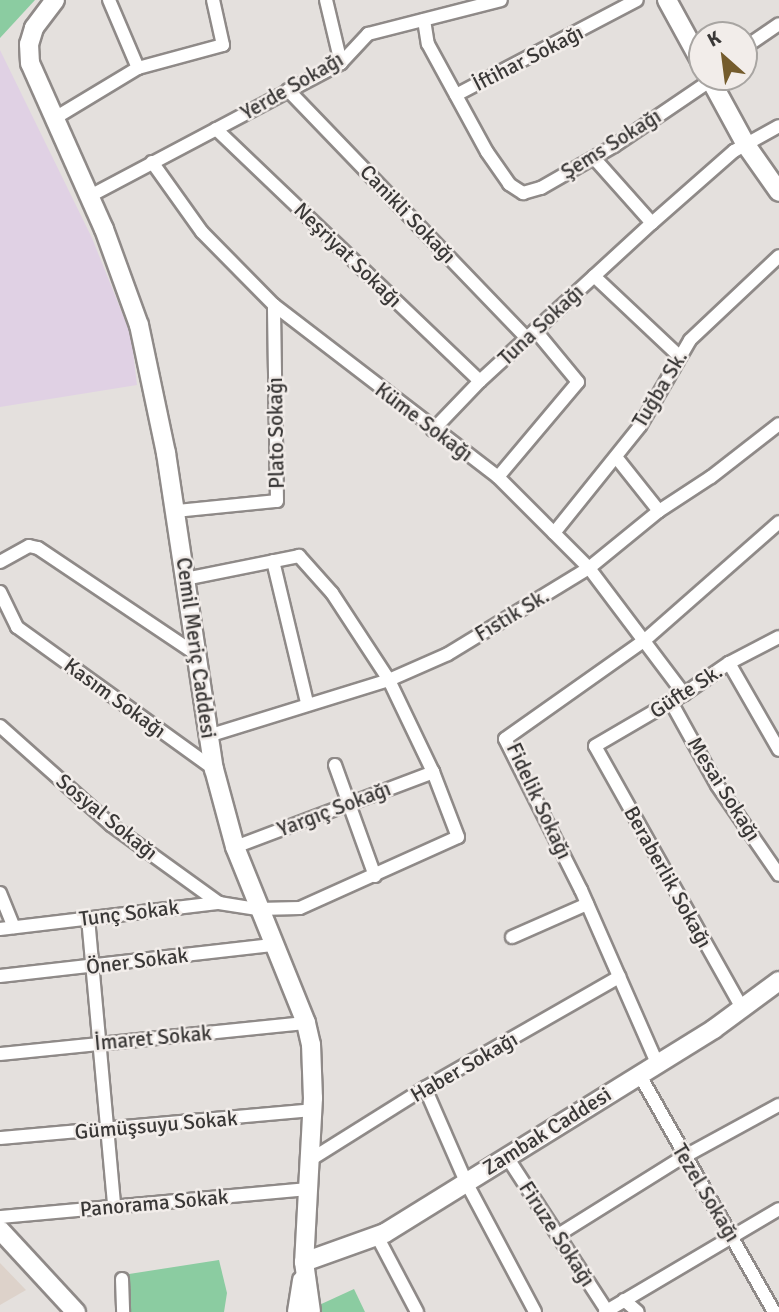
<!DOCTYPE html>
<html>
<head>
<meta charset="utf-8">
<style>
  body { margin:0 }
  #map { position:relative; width:779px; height:1312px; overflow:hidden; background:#e4e0dd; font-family:Signika,sans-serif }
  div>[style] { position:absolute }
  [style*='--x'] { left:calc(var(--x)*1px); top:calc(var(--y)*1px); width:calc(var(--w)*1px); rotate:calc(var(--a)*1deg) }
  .built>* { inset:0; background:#ddd2ca }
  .industrial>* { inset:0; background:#e0d1e4 }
  .green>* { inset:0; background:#8bcca1 }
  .roads { filter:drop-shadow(2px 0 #8f8a88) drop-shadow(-2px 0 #8f8a88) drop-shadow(0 2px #8f8a88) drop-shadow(0 -2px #8f8a88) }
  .street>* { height:12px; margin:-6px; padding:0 6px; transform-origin:6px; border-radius:6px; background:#fff }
  .secondary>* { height:18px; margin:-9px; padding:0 9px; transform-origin:9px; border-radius:9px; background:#fff }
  span { translate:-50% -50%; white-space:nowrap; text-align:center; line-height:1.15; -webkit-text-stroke:5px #f2edea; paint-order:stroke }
  .street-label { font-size:21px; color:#3a3837 }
  .north { position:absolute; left:688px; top:21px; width:70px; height:70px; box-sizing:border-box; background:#f2edea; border:2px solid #a8a5a2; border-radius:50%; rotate:332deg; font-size:19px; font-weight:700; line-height:28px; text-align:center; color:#3a3837 }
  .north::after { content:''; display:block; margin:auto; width:24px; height:32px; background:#745c2d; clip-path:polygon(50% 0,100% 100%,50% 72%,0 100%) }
</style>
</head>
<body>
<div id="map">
  <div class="built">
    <i style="clip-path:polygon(0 1263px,26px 1290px,0 1305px)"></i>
  </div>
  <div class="industrial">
    <i style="clip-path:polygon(0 50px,92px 238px,131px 335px,137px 385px,0 407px)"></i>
  </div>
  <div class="green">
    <i style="clip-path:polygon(0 0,35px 0,0 38px)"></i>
    <i style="clip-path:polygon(219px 1260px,227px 1293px,224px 1312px,129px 1312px,129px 1274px)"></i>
    <i style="clip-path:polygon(354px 1289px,365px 1312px,317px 1312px,317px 1306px)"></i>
  </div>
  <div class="roads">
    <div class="street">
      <i style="--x:109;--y:0;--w:74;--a:66.9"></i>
      <i style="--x:326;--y:0;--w:65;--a:76.6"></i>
      <i style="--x:424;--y:20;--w:24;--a:81"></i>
      <i style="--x:428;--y:44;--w:123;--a:61.4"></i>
      <i style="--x:487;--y:152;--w:39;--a:55"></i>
      <i style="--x:509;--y:184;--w:17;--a:33"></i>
      <i style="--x:523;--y:193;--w:19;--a:-16"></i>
      <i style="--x:541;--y:188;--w:84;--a:-29.9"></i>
      <i style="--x:614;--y:146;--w:117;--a:-34.2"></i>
      <i style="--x:744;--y:48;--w:42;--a:-34.4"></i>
      <i style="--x:288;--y:90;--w:344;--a:46.1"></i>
      <i style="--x:456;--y:95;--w:204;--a:-27.7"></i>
      <i style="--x:55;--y:118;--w:97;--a:-31.1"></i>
      <i style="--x:138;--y:68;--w:88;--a:-15.1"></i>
      <i style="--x:223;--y:45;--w:46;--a:-102.5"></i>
      <i style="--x:216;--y:129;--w:365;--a:43.7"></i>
      <i style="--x:594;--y:158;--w:87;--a:48.3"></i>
      <i style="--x:152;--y:162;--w:86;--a:54.5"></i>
      <i style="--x:202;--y:232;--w:103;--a:45.4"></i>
      <i style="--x:274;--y:305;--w:282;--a:37.5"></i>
      <i style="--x:498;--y:477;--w:129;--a:45"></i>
      <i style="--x:589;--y:568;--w:158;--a:53"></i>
      <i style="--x:90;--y:196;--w:284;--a:-27.9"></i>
      <i style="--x:341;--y:63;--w:40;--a:-47"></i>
      <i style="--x:368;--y:34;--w:137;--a:-14.3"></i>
      <i style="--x:594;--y:276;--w:117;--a:43.3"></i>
      <i style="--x:433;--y:430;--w:68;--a:-46.2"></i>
      <i style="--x:480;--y:381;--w:234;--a:-42.6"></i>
      <i style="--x:652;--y:223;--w:109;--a:-41.3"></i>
      <i style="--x:734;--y:151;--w:51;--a:-29.1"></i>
      <i style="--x:616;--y:457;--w:69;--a:51.5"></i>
      <i style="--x:498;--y:477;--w:124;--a:-49.9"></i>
      <i style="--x:578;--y:382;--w:67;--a:-129.6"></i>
      <i style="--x:176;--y:511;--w:101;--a:-5.7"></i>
      <i style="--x:277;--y:501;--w:196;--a:-90.9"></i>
      <i style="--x:554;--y:533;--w:137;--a:-51.2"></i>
      <i style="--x:640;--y:426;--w:99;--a:-59.8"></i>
      <i style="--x:690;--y:340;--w:122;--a:-43.3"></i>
      <i style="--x:273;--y:561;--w:146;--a:76.5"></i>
      <i style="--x:0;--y:562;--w:33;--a:-29"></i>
      <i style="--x:29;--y:546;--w:9;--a:13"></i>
      <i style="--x:38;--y:548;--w:192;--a:33.9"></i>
      <i style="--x:0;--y:592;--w:39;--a:64"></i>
      <i style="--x:17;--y:627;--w:243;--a:35.8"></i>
      <i style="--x:729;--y:663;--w:100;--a:60.1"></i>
      <i style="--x:671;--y:702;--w:95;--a:61"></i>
      <i style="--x:717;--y:785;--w:109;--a:55.4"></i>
      <i style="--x:0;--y:726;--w:149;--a:41.7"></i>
      <i style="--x:111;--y:825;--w:133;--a:35.8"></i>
      <i style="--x:208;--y:736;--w:189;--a:-17.2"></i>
      <i style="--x:389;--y:680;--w:64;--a:-23.8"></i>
      <i style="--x:448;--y:654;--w:165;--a:-31.4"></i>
      <i style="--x:589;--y:568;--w:90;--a:-39.2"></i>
      <i style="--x:659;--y:511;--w:62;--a:-33.2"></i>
      <i style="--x:711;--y:477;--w:86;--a:-37.9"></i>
      <i style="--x:335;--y:765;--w:118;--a:70.2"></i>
      <i style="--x:235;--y:847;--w:212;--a:-20.7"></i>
      <i style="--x:0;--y:893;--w:37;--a:68"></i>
      <i style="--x:88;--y:918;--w:289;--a:84.8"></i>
      <i style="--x:0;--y:929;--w:221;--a:-6.8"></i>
      <i style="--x:219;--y:903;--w:39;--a:9"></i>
      <i style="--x:258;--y:909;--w:42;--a:-1.4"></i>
      <i style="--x:300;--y:908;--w:173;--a:-24.2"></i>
      <i style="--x:458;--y:837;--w:70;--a:-111"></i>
      <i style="--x:433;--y:772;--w:102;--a:-115.6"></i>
      <i style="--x:389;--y:680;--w:104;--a:-123.2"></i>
      <i style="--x:332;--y:593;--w:50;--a:-131.7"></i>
      <i style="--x:299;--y:556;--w:116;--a:168.6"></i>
      <i style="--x:512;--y:937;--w:82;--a:-23.7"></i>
      <i style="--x:0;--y:976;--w:276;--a:-6.5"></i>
      <i style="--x:742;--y:1008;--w:300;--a:-119.3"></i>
      <i style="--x:595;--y:746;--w:103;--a:-30.3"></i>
      <i style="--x:684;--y:694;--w:55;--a:-34.6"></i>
      <i style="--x:729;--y:663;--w:56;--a:-27.5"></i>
      <i style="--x:0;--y:1054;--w:308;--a:-5.8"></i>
      <i style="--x:657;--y:1063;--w:189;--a:-113.7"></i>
      <i style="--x:581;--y:890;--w:169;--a:-116.7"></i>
      <i style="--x:505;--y:739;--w:173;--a:-35.3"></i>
      <i style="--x:646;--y:639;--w:177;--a:-41.3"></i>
      <i style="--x:639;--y:1074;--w:274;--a:60.4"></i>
      <i style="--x:425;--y:1088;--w:103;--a:66.4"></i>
      <i style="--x:466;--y:1182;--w:147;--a:62"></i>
      <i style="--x:0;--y:1138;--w:313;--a:-5.1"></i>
      <i style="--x:507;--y:1157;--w:184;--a:57"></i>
      <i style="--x:310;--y:1160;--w:136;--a:-32.1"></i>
      <i style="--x:425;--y:1088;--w:224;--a:-29.8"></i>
      <i style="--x:0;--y:1217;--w:309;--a:-5.2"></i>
      <i style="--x:558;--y:1235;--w:142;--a:-32"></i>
      <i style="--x:678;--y:1160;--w:115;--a:-28.6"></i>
      <i style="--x:377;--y:1236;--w:86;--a:62.2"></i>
      <i style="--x:122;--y:1279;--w:33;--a:88"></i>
      <i style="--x:624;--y:1300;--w:18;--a:41"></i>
      <i style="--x:605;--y:1312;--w:202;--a:-30.6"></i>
    </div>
    <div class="secondary">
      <i style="--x:55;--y:0;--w:35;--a:127"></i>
      <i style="--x:34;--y:28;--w:17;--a:107"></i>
      <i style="--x:29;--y:44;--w:19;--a:87"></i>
      <i style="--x:30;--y:63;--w:182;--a:66"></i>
      <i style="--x:104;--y:229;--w:102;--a:70"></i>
      <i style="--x:139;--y:325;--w:131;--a:78.1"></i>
      <i style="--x:166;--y:453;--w:320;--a:81.4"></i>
      <i style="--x:214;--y:769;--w:81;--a:74.9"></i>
      <i style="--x:235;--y:847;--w:190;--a:68"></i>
      <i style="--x:306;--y:1023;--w:22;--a:77"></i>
      <i style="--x:311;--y:1044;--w:54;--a:87.9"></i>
      <i style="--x:313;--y:1098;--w:164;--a:93.1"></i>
      <i style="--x:304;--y:1262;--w:50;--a:82"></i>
      <i style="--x:667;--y:0;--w:73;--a:61.3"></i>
      <i style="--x:709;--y:77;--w:77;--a:61.4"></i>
      <i style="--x:746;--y:145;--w:57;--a:54.9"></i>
      <i style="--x:0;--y:1230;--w:112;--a:47.2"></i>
      <i style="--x:304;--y:1262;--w:86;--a:-19.7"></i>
      <i style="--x:385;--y:1233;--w:387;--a:-31.8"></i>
      <i style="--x:714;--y:1029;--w:81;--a:-36.4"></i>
      <i style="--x:297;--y:1312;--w:32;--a:-81"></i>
    </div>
  </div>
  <div class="street-label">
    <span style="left:528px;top:58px;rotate:-27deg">İftihar Sokağı</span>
    <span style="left:292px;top:86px;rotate:-30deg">Yerde Sokağı</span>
    <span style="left:611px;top:144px;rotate:-32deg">Şems Sokağı</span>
    <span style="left:408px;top:214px;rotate:46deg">Canikli Sokağı</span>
    <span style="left:348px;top:255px;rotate:44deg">Neşriyat Sokağı</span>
    <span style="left:541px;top:325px;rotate:-43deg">Tuna Sokağı</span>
    <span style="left:660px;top:389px;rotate:-59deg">Tuğba Sk.</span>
    <span style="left:424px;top:422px;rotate:37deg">Küme Sokağı</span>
    <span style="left:276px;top:433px;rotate:-91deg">Plato Sokağı</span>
    <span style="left:512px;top:615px;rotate:-31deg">Fıstık Sk.</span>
    <span style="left:196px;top:648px;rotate:82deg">Cemil Meriç Caddesi</span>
    <span style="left:686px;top:691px;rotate:-33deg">Güfte Sk.</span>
    <span style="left:115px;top:698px;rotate:36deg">Kasım Sokağı</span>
    <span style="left:724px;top:789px;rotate:58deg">Mesai Sokağı</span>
    <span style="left:539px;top:801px;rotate:65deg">Fidelik Sokağı</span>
    <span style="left:334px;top:809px;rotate:-21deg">Yargıç Sokağı</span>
    <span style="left:107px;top:817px;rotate:39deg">Sosyal Sokağı</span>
    <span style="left:668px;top:877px;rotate:61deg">Beraberlik Sokağı</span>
    <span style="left:129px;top:913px;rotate:-7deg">Tunç Sokak</span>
    <span style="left:137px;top:961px;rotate:-7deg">Öner Sokak</span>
    <span style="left:153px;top:1038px;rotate:-5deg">İmaret Sokak</span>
    <span style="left:464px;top:1067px;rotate:-30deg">Haber Sokağı</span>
    <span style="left:156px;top:1125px;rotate:-5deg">Gümüşsuyu Sokak</span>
    <span style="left:547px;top:1131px;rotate:-32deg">Zambak Caddesi</span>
    <span style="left:706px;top:1193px;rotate:59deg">Tezel Sokağı</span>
    <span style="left:154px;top:1203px;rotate:-5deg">Panorama Sokak</span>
    <span style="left:557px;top:1234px;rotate:57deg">Firuze Sokağı</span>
  </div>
  <div class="north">K</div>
</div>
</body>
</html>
